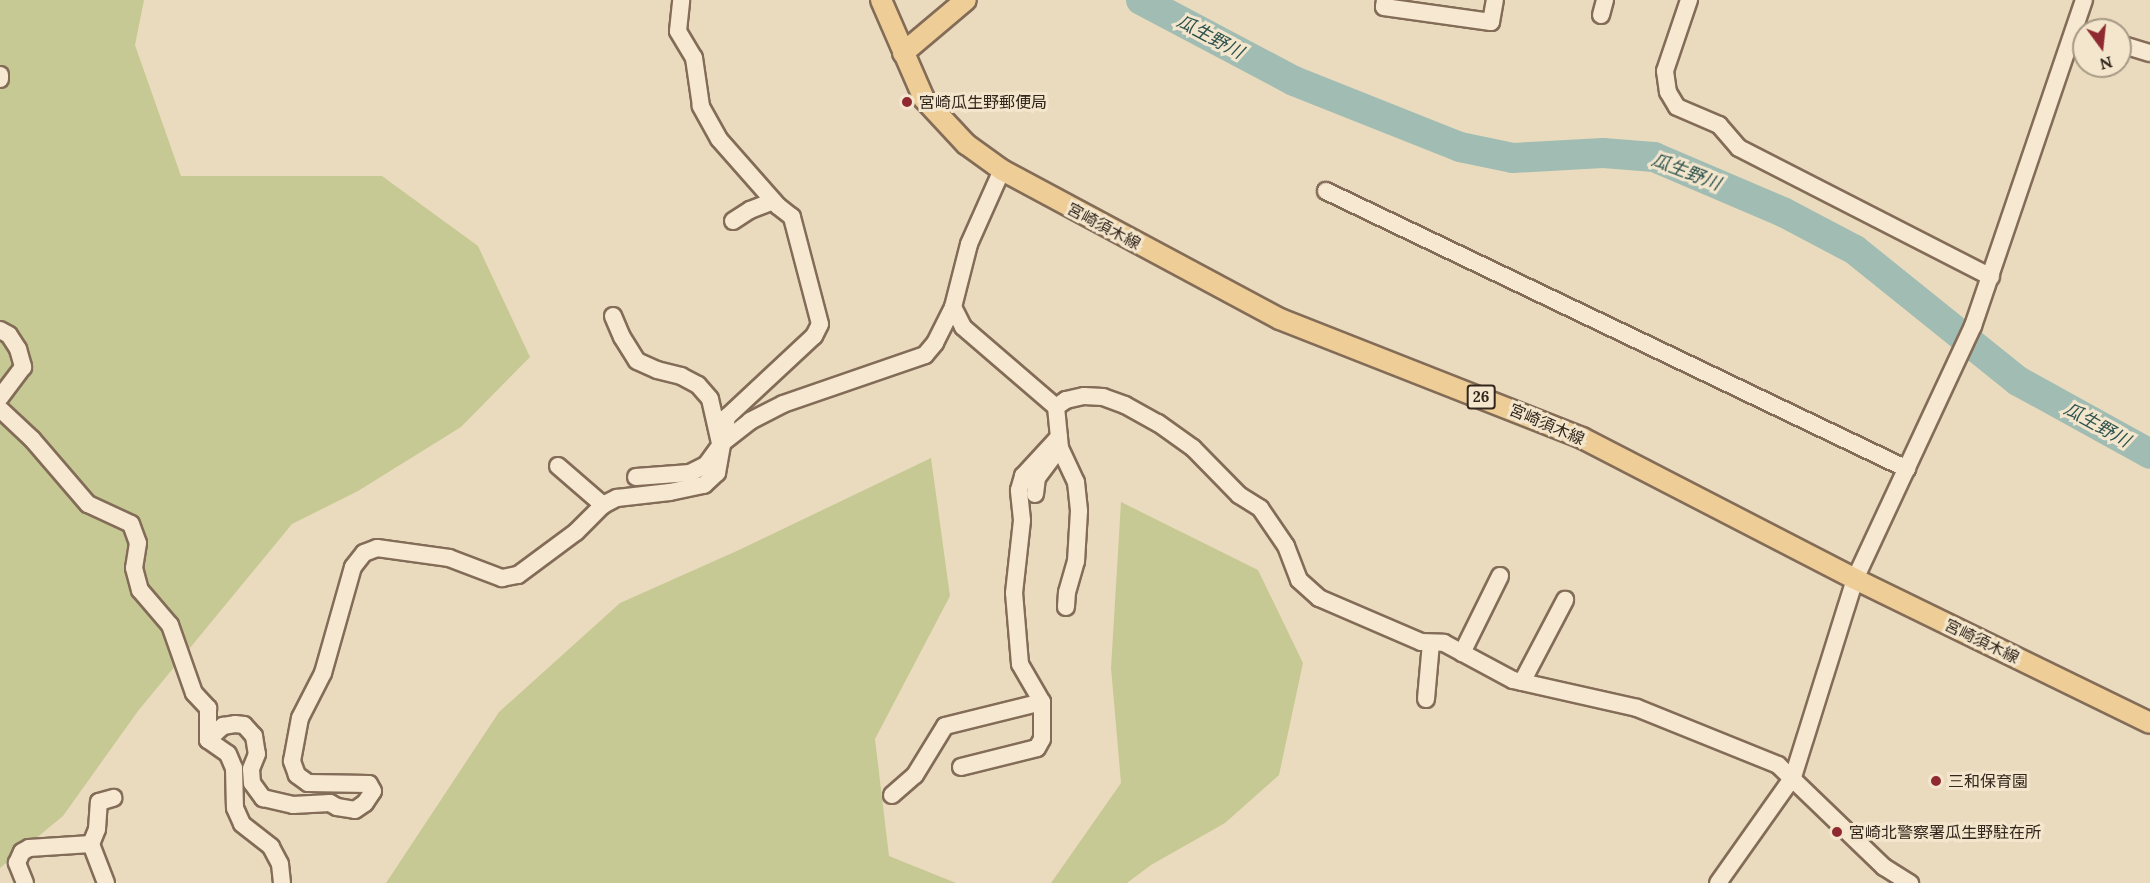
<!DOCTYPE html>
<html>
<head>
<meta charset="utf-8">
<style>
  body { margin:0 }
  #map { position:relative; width:2150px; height:883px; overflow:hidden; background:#ebdbbe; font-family:Lora,"Noto Sans JP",serif }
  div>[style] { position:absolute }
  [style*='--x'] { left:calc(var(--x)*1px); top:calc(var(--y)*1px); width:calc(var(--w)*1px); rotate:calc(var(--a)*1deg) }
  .green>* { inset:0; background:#c6c993 }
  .river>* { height:30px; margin:-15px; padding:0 15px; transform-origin:15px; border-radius:15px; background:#a1bdb3 }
  .roads { filter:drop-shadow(2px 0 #836c58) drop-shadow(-2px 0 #836c58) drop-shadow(0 2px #836c58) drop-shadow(0 -2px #836c58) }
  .minor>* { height:16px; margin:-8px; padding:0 8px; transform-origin:8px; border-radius:8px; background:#f7e9d1 }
  .major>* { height:20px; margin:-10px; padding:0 10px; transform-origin:10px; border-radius:10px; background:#eece96 }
  .dots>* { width:16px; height:16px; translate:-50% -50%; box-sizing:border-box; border:3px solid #f3e6cd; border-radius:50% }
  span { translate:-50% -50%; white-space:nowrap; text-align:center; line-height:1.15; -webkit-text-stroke:6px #f3e6cd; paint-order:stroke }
  .shield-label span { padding:2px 4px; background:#f3e6cd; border:2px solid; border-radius:4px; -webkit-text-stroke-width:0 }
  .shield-label { font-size:15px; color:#33261c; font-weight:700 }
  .poi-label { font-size:16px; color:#33261c }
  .left { translate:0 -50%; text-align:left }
  .street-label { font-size:16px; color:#33261c }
  .water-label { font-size:18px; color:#2c524d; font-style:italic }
  .north { position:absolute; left:2072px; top:18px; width:60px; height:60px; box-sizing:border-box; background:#f3e6cd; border:2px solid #a69986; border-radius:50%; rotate:165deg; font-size:16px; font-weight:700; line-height:24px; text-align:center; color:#33261c }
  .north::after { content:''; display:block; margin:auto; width:21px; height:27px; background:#8f2a31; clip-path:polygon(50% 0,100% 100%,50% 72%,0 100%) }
</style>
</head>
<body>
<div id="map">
  <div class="green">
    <i style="clip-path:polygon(0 0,144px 0,135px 45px,181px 176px,382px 176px,478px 246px,530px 357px,461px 427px,358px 491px,292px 524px,138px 711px,63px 816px,0 868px)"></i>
    <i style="clip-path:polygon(931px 458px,950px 596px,875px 739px,889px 856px,956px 883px,386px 883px,499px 712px,620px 603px,739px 550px)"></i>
    <i style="clip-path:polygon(1121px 502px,1258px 570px,1303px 663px,1279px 775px,1225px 823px,1151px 865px,1127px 883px,1051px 883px,1121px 783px,1111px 668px)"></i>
  </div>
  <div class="river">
    <i style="--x:1141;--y:0;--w:173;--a:27.9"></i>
    <i style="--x:1294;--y:81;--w:179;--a:21.7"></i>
    <i style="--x:1460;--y:147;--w:54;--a:11.7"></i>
    <i style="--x:1513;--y:158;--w:90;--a:-3.2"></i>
    <i style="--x:1603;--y:153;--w:51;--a:4.5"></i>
    <i style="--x:1654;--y:157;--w:140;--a:23.1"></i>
    <i style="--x:1783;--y:212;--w:81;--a:27.8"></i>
    <i style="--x:1855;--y:250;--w:209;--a:38.8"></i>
    <i style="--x:2018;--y:381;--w:151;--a:28.9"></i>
  </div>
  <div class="roads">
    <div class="minor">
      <i style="--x:1385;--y:0;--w:7;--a:98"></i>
      <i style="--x:1384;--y:7;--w:108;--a:8"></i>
      <i style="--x:1491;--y:22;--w:22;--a:-80"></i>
      <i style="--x:1689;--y:0;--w:75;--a:108.7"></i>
      <i style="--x:1665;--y:71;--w:21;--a:82"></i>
      <i style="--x:1668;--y:92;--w:17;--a:59"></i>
      <i style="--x:1677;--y:107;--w:46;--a:23.2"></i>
      <i style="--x:1719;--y:125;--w:30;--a:49"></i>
      <i style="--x:1739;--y:148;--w:283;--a:27.1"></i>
      <i style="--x:1601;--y:15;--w:16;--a:-75"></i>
      <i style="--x:2120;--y:44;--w:31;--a:17"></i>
      <i style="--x:0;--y:75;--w:4;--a:90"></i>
      <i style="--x:1326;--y:191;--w:644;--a:25.57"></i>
      <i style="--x:733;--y:221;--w:20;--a:-33"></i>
      <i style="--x:750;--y:210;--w:25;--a:-21"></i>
      <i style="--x:953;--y:307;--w:22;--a:63"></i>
      <i style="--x:963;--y:327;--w:123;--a:40.7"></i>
      <i style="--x:1056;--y:407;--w:12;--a:-35"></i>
      <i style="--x:1066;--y:400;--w:18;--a:-13"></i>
      <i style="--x:1084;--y:396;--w:19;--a:3"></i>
      <i style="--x:1103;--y:397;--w:23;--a:20"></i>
      <i style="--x:1125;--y:405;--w:38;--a:29"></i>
      <i style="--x:1158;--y:423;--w:43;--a:35.5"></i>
      <i style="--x:1193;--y:448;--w:66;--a:45.6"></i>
      <i style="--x:1239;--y:495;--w:25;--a:32"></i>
      <i style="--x:1260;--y:508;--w:46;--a:55.6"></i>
      <i style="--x:1286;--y:546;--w:36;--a:69"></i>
      <i style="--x:1299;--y:580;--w:27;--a:42"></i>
      <i style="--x:1319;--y:598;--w:111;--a:23.3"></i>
      <i style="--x:1421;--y:642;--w:23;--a:2"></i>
      <i style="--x:1444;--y:643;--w:78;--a:28.2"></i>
      <i style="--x:1513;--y:680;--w:127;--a:12.7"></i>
      <i style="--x:1637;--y:708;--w:152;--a:22"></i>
      <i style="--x:1778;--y:765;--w:147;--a:43.9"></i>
      <i style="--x:1884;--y:867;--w:31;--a:32"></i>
      <i style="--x:613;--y:316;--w:23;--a:67"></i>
      <i style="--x:622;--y:337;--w:28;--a:58"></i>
      <i style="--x:637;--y:361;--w:22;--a:24"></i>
      <i style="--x:657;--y:370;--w:25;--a:14"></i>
      <i style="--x:681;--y:376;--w:19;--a:28"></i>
      <i style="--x:698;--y:385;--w:18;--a:49"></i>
      <i style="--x:710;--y:399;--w:45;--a:77.2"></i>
      <i style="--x:0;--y:330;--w:10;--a:29"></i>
      <i style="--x:9;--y:335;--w:17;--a:57"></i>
      <i style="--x:18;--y:349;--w:19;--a:74"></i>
      <i style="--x:23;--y:367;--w:38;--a:127"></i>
      <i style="--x:1056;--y:407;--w:41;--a:84.4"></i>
      <i style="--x:1060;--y:448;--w:38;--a:65"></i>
      <i style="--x:1076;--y:482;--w:29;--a:84"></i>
      <i style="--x:1079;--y:511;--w:50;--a:93.4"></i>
      <i style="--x:1076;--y:561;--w:32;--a:106"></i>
      <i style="--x:1067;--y:592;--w:15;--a:94"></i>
      <i style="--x:0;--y:409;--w:44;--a:43.2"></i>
      <i style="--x:32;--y:439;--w:86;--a:49.3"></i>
      <i style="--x:88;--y:504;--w:47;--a:24.9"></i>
      <i style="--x:131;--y:524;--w:20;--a:70"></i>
      <i style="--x:138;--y:543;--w:25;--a:99"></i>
      <i style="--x:134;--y:568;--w:23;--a:75"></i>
      <i style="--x:140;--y:590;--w:46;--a:49.4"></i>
      <i style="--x:170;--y:625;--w:72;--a:70.6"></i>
      <i style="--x:194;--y:693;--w:21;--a:47"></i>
      <i style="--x:208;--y:708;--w:32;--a:90"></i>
      <i style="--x:558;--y:466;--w:60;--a:40.9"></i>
      <i style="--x:636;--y:477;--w:54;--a:-4.2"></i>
      <i style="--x:690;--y:473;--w:18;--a:-27"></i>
      <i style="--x:706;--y:465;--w:26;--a:-54"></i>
      <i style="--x:721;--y:444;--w:37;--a:-38"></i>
      <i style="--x:750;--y:421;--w:37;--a:-27"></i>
      <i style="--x:783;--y:404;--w:150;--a:-19"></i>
      <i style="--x:925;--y:355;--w:16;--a:-50"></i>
      <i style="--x:935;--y:343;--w:40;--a:-63.4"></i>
      <i style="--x:953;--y:307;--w:65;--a:-75.7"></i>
      <i style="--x:969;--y:244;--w:81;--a:-66"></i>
      <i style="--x:1035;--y:494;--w:16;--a:-83"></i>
      <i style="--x:1037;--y:478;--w:30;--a:-53"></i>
      <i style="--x:1462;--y:653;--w:86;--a:-63.7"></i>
      <i style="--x:1522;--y:682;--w:93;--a:-62.3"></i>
      <i style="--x:1426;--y:699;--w:56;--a:-84.9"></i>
      <i style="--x:208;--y:740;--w:21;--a:-43"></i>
      <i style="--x:223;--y:726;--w:12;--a:-9"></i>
      <i style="--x:235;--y:724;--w:9;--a:6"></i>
      <i style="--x:244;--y:725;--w:15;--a:48"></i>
      <i style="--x:254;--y:736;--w:18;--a:81"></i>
      <i style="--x:257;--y:754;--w:16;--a:112"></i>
      <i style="--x:251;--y:769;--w:14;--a:86"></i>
      <i style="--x:252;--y:783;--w:19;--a:54"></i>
      <i style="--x:263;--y:798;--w:31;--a:13"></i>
      <i style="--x:293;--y:805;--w:37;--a:-3"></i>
      <i style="--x:330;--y:803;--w:8;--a:30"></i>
      <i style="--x:337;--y:807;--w:18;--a:9"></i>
      <i style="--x:355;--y:810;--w:12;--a:-35"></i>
      <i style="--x:365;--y:803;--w:14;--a:-56"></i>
      <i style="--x:373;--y:791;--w:8;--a:-120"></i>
      <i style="--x:369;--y:784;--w:61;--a:-179.1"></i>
      <i style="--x:308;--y:783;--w:14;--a:-144"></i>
      <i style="--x:297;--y:775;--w:15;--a:-110"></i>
      <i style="--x:292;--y:761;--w:44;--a:-79.5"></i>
      <i style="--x:300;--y:718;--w:51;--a:-62.9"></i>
      <i style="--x:323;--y:673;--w:110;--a:-74.2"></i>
      <i style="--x:353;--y:567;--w:18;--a:-52"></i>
      <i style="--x:364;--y:553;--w:14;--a:-21"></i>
      <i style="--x:377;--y:548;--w:73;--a:7.9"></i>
      <i style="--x:449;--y:558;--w:57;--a:20.7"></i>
      <i style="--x:502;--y:578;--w:16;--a:-11"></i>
      <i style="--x:518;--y:575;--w:72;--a:-36.6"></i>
      <i style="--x:576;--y:532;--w:38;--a:-45"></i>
      <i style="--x:603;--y:505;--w:16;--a:-27"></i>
      <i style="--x:617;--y:498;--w:53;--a:-6.5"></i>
      <i style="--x:670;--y:492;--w:35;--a:-12"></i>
      <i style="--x:704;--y:485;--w:18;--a:-43"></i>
      <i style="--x:717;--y:473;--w:57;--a:-79.9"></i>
      <i style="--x:727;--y:417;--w:119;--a:-43"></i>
      <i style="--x:814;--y:336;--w:13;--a:-63"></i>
      <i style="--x:820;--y:324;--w:111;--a:-104.7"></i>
      <i style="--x:792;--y:217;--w:18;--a:-142"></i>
      <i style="--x:778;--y:206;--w:89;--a:-131.4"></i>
      <i style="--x:719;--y:139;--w:38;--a:-119"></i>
      <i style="--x:701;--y:106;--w:49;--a:-98.3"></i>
      <i style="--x:694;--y:58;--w:31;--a:-121"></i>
      <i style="--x:678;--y:31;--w:31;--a:-84"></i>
      <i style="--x:208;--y:740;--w:24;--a:35"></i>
      <i style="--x:228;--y:754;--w:15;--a:67"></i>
      <i style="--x:234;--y:768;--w:40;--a:88.6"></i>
      <i style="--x:235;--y:808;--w:17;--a:66"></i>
      <i style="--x:242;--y:824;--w:37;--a:38"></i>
      <i style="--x:271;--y:847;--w:19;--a:62"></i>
      <i style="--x:280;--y:864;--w:19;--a:84"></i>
      <i style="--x:961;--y:767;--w:78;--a:-14"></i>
      <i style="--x:1037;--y:748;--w:10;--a:-61"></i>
      <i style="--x:1042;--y:739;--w:37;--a:-90"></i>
      <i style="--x:1042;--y:702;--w:44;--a:-120.1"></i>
      <i style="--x:1020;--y:664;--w:71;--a:-94.8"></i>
      <i style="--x:1014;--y:593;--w:73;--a:-83.7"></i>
      <i style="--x:1022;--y:520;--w:30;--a:-96"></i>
      <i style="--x:1019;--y:490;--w:15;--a:-74"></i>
      <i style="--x:1023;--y:476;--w:53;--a:-47.3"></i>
      <i style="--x:892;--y:795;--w:30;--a:-41"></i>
      <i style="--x:915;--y:775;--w:57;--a:-58.5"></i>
      <i style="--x:945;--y:726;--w:100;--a:-13.9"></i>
      <i style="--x:91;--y:844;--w:16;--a:-68"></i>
      <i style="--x:97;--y:829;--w:27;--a:-86"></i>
      <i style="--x:99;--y:802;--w:15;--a:-16"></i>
      <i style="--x:25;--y:883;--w:22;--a:-112"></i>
      <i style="--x:17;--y:863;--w:12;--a:-66"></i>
      <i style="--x:22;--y:852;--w:8;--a:-30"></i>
      <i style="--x:29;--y:848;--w:62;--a:-3.7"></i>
      <i style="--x:91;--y:844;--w:42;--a:69"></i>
      <i style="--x:1718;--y:883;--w:130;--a:-54.7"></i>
      <i style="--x:1793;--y:777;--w:207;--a:-72.6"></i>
      <i style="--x:1855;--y:579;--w:279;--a:-65"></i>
      <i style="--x:1973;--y:326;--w:344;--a:-71.2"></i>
    </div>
    <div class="major">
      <i style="--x:881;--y:0;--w:108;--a:66.5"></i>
      <i style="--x:924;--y:99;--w:62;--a:47"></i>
      <i style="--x:966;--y:144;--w:44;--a:35.8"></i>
      <i style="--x:1002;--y:170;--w:315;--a:28.2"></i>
      <i style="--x:1280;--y:319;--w:325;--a:21.5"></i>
      <i style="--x:1582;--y:438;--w:307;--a:27.3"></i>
      <i style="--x:1855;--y:579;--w:328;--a:26"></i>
      <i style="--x:903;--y:53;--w:82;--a:-40.1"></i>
    </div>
  </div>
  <div class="dots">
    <i style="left:907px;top:102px;background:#8f2a31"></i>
    <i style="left:1936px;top:781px;background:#8f2a31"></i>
    <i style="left:1837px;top:832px;background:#8f2a31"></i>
  </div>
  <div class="shield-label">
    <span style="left:1481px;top:397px">26</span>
  </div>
  <div class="poi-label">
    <span class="left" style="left:919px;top:102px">宮崎瓜生野郵便局</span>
    <span class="left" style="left:1948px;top:781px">三和保育園</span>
    <span class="left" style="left:1849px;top:832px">宮崎北警察署瓜生野駐在所</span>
  </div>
  <div class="street-label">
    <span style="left:1104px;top:226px;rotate:28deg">宮崎須木線</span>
    <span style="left:1547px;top:424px;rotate:23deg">宮崎須木線</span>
    <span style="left:1982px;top:641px;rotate:26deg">宮崎須木線</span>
  </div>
  <div class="water-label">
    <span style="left:1210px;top:37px;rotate:28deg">瓜生野川</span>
    <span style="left:1686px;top:172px;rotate:21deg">瓜生野川</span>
    <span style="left:2097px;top:425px;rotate:29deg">瓜生野川</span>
  </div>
  <div class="north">N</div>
</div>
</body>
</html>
